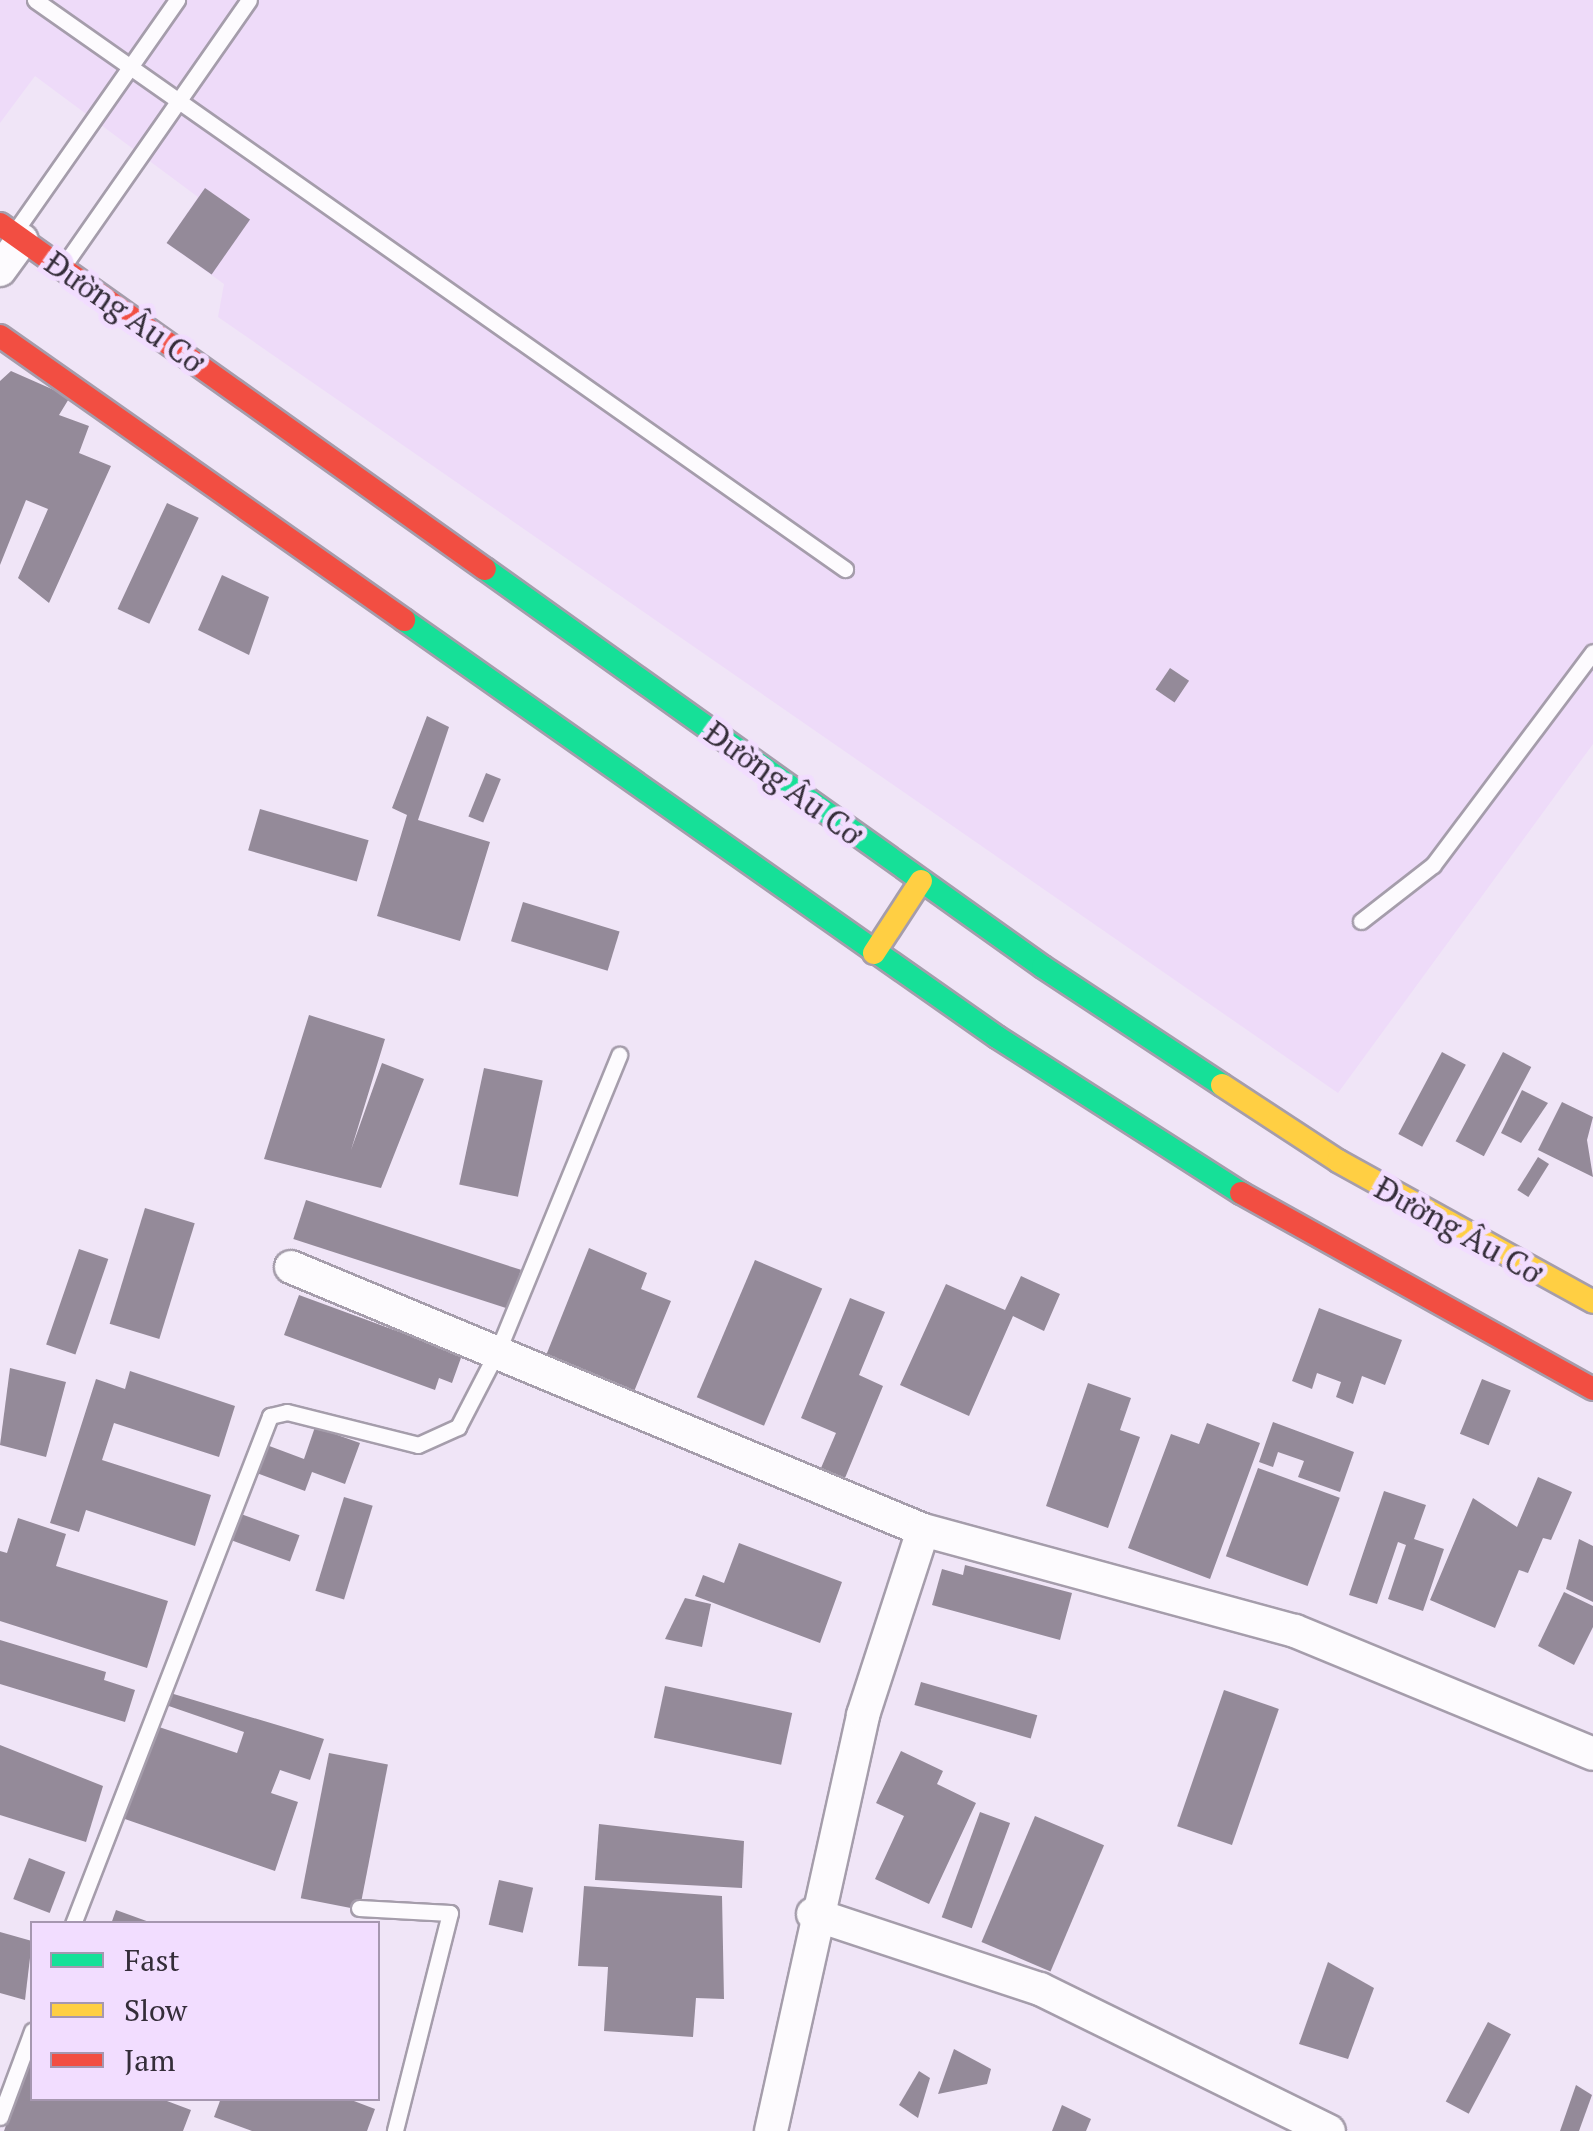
<!DOCTYPE html>
<html>
<head>
<meta charset="utf-8">
<style>
  body { margin:0 }
  #map { position:relative; width:1593px; height:2131px; overflow:hidden; background:#f0e5f7; font-family:"PT Serif",serif }
  div>[style] { position:absolute }
  [style*='--x'] { left:calc(var(--x)*1px); top:calc(var(--y)*1px); width:calc(var(--w)*1px); rotate:calc(var(--a)*1deg) }
  .built>* { inset:0; background:#eedbf9 }
  .building>* { inset:0; background:#948a99; transform-origin:0 0 }
  .roads { filter:drop-shadow(2px 0 #a59dab) drop-shadow(-2px 0 #a59dab) drop-shadow(0 2px #a59dab) drop-shadow(0 -2px #a59dab) }
  .lane>* { height:15px; margin:-7.5px; padding:0 7.5px; transform-origin:7.5px; border-radius:7.5px; background:#fdfbfe }
  .street>* { height:32px; margin:-16px; padding:0 16px; transform-origin:16px; border-radius:16px; background:#fdfbfe }
  .fast>* { height:22px; margin:-11px; padding:0 11px; transform-origin:11px; border-radius:11px; background:#16e098 }
  .slow>* { height:22px; margin:-11px; padding:0 11px; transform-origin:11px; border-radius:11px; background:#ffcf43 }
  .jam>* { height:22px; margin:-11px; padding:0 11px; transform-origin:11px; border-radius:11px; background:#f24e42 }
  span { translate:-50% -50%; white-space:nowrap; text-align:center; line-height:1.15; -webkit-text-stroke:10px #f2ddff; paint-order:stroke }
  .street-label { font-size:32px; color:#342d39 }
  .legend { position:absolute; left:30px; top:1921px; width:350px; height:180px; box-sizing:border-box; background:#f2ddff; border:2px solid #a697b0; margin:0; padding:12px 18px; list-style:none; font-size:30px; color:#342d39 }
  .legend li { display:flex; align-items:center; gap:20px; height:50px }
  .legend b { width:50px; border:2px solid #a697b0 }
</style>
</head>
<body>
<div id="map">
  <div class="built">
    <i style="clip-path:polygon(0 0,1593px 0,1593px 744px,1338px 1093px,218px 317px,224px 284px,167px 243px,198px 197px,35px 76px,0 123px)"></i>
  </div>
  <div class="building">
    <i style="left:205px;top:188px;width:55px;height:67px;rotate:35deg"></i>
    <i style="clip-path:polygon(11px 371px,70px 397px,59px 415px,89px 426px,79px 453px,111px 466px,49px 603px,18px 578px,48px 509px,26px 500px,0 565px,0 381px)"></i>
    <i style="left:167px;top:503px;width:35px;height:117px;rotate:25deg"></i>
    <i style="clip-path:polygon(222px 575px,269px 597px,249px 655px,198px 630px)"></i>
    <i style="left:1170px;top:668px;width:23px;height:26px;rotate:34deg"></i>
    <i style="clip-path:polygon(427px 716px,449px 727px,418px 820px,490px 842px,460px 941px,377px 916px,407px 815px,392px 808px)"></i>
    <i style="left:486px;top:773px;width:16px;height:47px;rotate:22deg"></i>
    <i style="left:260px;top:809px;width:113px;height:43px;rotate:16deg"></i>
    <i style="left:523px;top:902px;width:101px;height:41px;rotate:17deg"></i>
    <i style="clip-path:polygon(309px 1015px,385px 1039px,351px 1150px,382px 1063px,424px 1079px,381px 1188px,264px 1159px)"></i>
    <i style="left:1442px;top:1052px;width:27px;height:93px;rotate:28deg"></i>
    <i style="left:1503px;top:1052px;width:32px;height:101px;rotate:28deg"></i>
    <i style="left:484px;top:1068px;width:60px;height:119px;rotate:12deg"></i>
    <i style="clip-path:polygon(1522px 1090px,1548px 1103px,1521px 1143px,1501px 1133px)"></i>
    <i style="clip-path:polygon(1562px 1102px,1593px 1117px,1587px 1140px,1593px 1177px,1538px 1150px)"></i>
    <i style="left:1538px;top:1157px;width:13px;height:39px;rotate:32deg"></i>
    <i style="left:306px;top:1200px;width:226px;height:41px;rotate:18deg"></i>
    <i style="left:145px;top:1208px;width:52px;height:121px;rotate:17deg"></i>
    <i style="clip-path:polygon(589px 1248px,647px 1273px,641px 1289px,671px 1301px,633px 1394px,545px 1358px)"></i>
    <i style="left:79px;top:1249px;width:31px;height:101px;rotate:19deg"></i>
    <i style="left:755px;top:1260px;width:73px;height:149px;rotate:23deg"></i>
    <i style="clip-path:polygon(1021px 1276px,1060px 1294px,1044px 1331px,1013px 1316px,969px 1416px,900px 1385px,946px 1284px,1005px 1310px)"></i>
    <i style="clip-path:polygon(299px 1295px,462px 1355px,452px 1383px,439px 1378px,435px 1390px,284px 1335px)"></i>
    <i style="clip-path:polygon(850px 1298px,885px 1312px,859px 1375px,883px 1386px,845px 1478px,821px 1468px,836px 1433px,801px 1418px)"></i>
    <i style="clip-path:polygon(1319px 1308px,1402px 1340px,1385px 1385px,1362px 1376px,1353px 1404px,1336px 1397px,1341px 1382px,1317px 1373px,1312px 1389px,1292px 1381px)"></i>
    <i style="clip-path:polygon(10px 1368px,66px 1382px,46px 1457px,0 1445px)"></i>
    <i style="clip-path:polygon(130px 1371px,235px 1406px,219px 1457px,114px 1423px,102px 1460px,211px 1495px,195px 1546px,86px 1510px,79px 1532px,50px 1523px,96px 1379px,125px 1389px)"></i>
    <i style="left:1482px;top:1379px;width:31px;height:59px;rotate:22deg"></i>
    <i style="clip-path:polygon(1088px 1383px,1131px 1398px,1120px 1430px,1140px 1437px,1108px 1528px,1046px 1506px)"></i>
    <i style="clip-path:polygon(1273px 1422px,1354px 1452px,1340px 1492px,1298px 1477px,1304px 1461px,1278px 1452px,1273px 1467px,1259px 1462px)"></i>
    <i style="clip-path:polygon(1207px 1423px,1260px 1443px,1210px 1579px,1128px 1548px,1171px 1434px,1199px 1444px)"></i>
    <i style="clip-path:polygon(315px 1427px,360px 1443px,345px 1484px,312px 1472px,305px 1491px,254px 1472px,264px 1444px,304px 1459px)"></i>
    <i style="left:1258px;top:1468px;width:87px;height:94px;rotate:20deg"></i>
    <i style="clip-path:polygon(1538px 1477px,1572px 1492px,1551px 1540px,1543px 1538px,1528px 1573px,1519px 1570px,1495px 1628px,1430px 1600px,1473px 1498px,1517px 1527px)"></i>
    <i style="clip-path:polygon(1384px 1491px,1426px 1505px,1414px 1539px,1444px 1549px,1423px 1611px,1388px 1599px,1406px 1545px,1398px 1542px,1377px 1604px,1349px 1595px)"></i>
    <i style="left:344px;top:1497px;width:30px;height:98px;rotate:17deg"></i>
    <i style="left:230px;top:1510px;width:74px;height:28px;rotate:20deg"></i>
    <i style="clip-path:polygon(18px 1518px,66px 1534px,56px 1566px,168px 1601px,147px 1668px,0 1621px,0 1551px,7px 1553px)"></i>
    <i style="clip-path:polygon(1579px 1539px,1593px 1546px,1593px 1602px,1566px 1589px)"></i>
    <i style="clip-path:polygon(739px 1543px,842px 1582px,820px 1643px,695px 1596px,703px 1575px,724px 1583px)"></i>
    <i style="clip-path:polygon(965px 1565px,1072px 1593px,1060px 1640px,932px 1605px,942px 1569px,963px 1575px)"></i>
    <i style="clip-path:polygon(1564px 1592px,1593px 1606px,1593px 1627px,1574px 1665px,1538px 1646px)"></i>
    <i style="clip-path:polygon(685px 1598px,711px 1604px,702px 1647px,665px 1639px)"></i>
    <i style="clip-path:polygon(0 1640px,106px 1672px,104px 1680px,135px 1690px,125px 1722px,0 1684px)"></i>
    <i style="left:921px;top:1682px;width:121px;height:24px;rotate:16deg"></i>
    <i style="left:665px;top:1686px;width:130px;height:53px;rotate:12deg"></i>
    <i style="left:1224px;top:1690px;width:58px;height:144px;rotate:19deg"></i>
    <i style="clip-path:polygon(167px 1692px,324px 1739px,310px 1780px,280px 1770px,271px 1793px,298px 1802px,275px 1871px,122px 1818px,153px 1725px,237px 1753px,244px 1732px,163px 1704px)"></i>
    <i style="clip-path:polygon(0 1745px,103px 1786px,86px 1842px,0 1815px)"></i>
    <i style="clip-path:polygon(901px 1751px,943px 1771px,937px 1784px,976px 1803px,929px 1904px,875px 1879px,904px 1816px,876px 1803px)"></i>
    <i style="left:329px;top:1753px;width:60px;height:148px;rotate:11deg"></i>
    <i style="left:980px;top:1812px;width:32px;height:112px;rotate:20deg"></i>
    <i style="left:1035px;top:1816px;width:75px;height:137px;rotate:23deg"></i>
    <i style="clip-path:polygon(599px 1824px,744px 1841px,742px 1888px,595px 1880px)"></i>
    <i style="left:29px;top:1858px;width:39px;height:44px;rotate:21deg"></i>
    <i style="left:499px;top:1880px;width:35px;height:46px;rotate:13deg"></i>
    <i style="clip-path:polygon(584px 1886px,722px 1896px,724px 1999px,696px 1998px,693px 2037px,604px 2031px,608px 1967px,578px 1966px)"></i>
    <i style="clip-path:polygon(116px 1910px,152px 1923px,152px 1924px,111px 1924px)"></i>
    <i style="clip-path:polygon(0 1932px,32px 1941px,25px 2000px,0 1993px)"></i>
    <i style="clip-path:polygon(1328px 1962px,1374px 1988px,1348px 2059px,1299px 2044px)"></i>
    <i style="left:1488px;top:2022px;width:26px;height:90px;rotate:28deg"></i>
    <i style="clip-path:polygon(954px 2049px,991px 2069px,987px 2084px,938px 2094px)"></i>
    <i style="clip-path:polygon(32px 2052px,32px 2098px,159px 2098px,191px 2110px,183px 2131px,4px 2131px)"></i>
    <i style="clip-path:polygon(919px 2071px,930px 2078px,918px 2118px,899px 2105px)"></i>
    <i style="clip-path:polygon(1576px 2085px,1592px 2095px,1579px 2131px,1560px 2131px)"></i>
    <i style="clip-path:polygon(221px 2098px,346px 2098px,375px 2109px,367px 2131px,252px 2131px,214px 2117px)"></i>
    <i style="clip-path:polygon(1062px 2105px,1091px 2119px,1086px 2131px,1052px 2131px)"></i>
  </div>
  <div class="roads">
    <div class="lane">
      <i style="--x:35;--y:0;--w:990;--a:35.09"></i>
      <i style="--x:16;--y:230;--w:281;--a:-55"></i>
      <i style="--x:64;--y:265;--w:323;--a:-55.1"></i>
      <i style="--x:1361;--y:921;--w:91;--a:-37.9"></i>
      <i style="--x:1433;--y:865;--w:266;--a:-53.1"></i>
      <i style="--x:359;--y:1908;--w:91;--a:3.1"></i>
      <i style="--x:450;--y:1913;--w:225;--a:104.2"></i>
      <i style="--x:73;--y:1924;--w:545;--a:-68.8"></i>
      <i style="--x:270;--y:1416;--w:17;--a:-13"></i>
      <i style="--x:287;--y:1412;--w:135;--a:14.1"></i>
      <i style="--x:418;--y:1445;--w:44;--a:-24.2"></i>
      <i style="--x:458;--y:1427;--w:89;--a:-62.6"></i>
      <i style="--x:499;--y:1348;--w:317;--a:-67.7"></i>
      <i style="--x:0;--y:2117;--w:92;--a:-69.6"></i>
    </div>
    <div class="street">
      <i style="--x:0;--y:270;--w:37;--a:-54"></i>
      <i style="--x:291;--y:1267;--w:685;--a:22.59"></i>
      <i style="--x:923;--y:1530;--w:385;--a:15.2"></i>
      <i style="--x:1295;--y:1631;--w:322;--a:22.4"></i>
      <i style="--x:813;--y:1914;--w:239;--a:18.3"></i>
      <i style="--x:1040;--y:1989;--w:322;--a:26.2"></i>
      <i style="--x:771;--y:2131;--w:426;--a:-77.5"></i>
      <i style="--x:863;--y:1715;--w:194;--a:-72"></i>
    </div>
    <div class="fast">
      <i style="--x:485;--y:569;--w:685;--a:35.5"></i>
      <i style="--x:1043;--y:967;--w:214;--a:33.4"></i>
      <i style="--x:404;--y:620;--w:725;--a:35.12"></i>
      <i style="--x:997;--y:1037;--w:290;--a:32.6"></i>
    </div>
    <div class="slow">
      <i style="--x:874;--y:953;--w:86;--a:-56.9"></i>
      <i style="--x:1222;--y:1085;--w:139;--a:33.2"></i>
      <i style="--x:1338;--y:1161;--w:291;--a:28.9"></i>
    </div>
    <div class="jam">
      <i style="--x:0;--y:224;--w:595;--a:35.43"></i>
      <i style="--x:0;--y:336;--w:494;--a:35.1"></i>
      <i style="--x:1241;--y:1193;--w:403;--a:29.1"></i>
    </div>
  </div>
  <div class="street-label">
    <span style="left:125px;top:312px;rotate:35deg">Đường Âu Cơ</span>
    <span style="left:784px;top:783px;rotate:36deg">Đường Âu Cơ</span>
    <span style="left:1459px;top:1230px;rotate:29deg">Đường Âu Cơ</span>
  </div>
  <ul class="legend">
  <li><b style="height:12px;background:#16e098"></b>Fast</li>
  <li><b style="height:12px;background:#ffcf43"></b>Slow</li>
  <li><b style="height:12px;background:#f24e42"></b>Jam</li>
  </ul>
</div>
</body>
</html>
